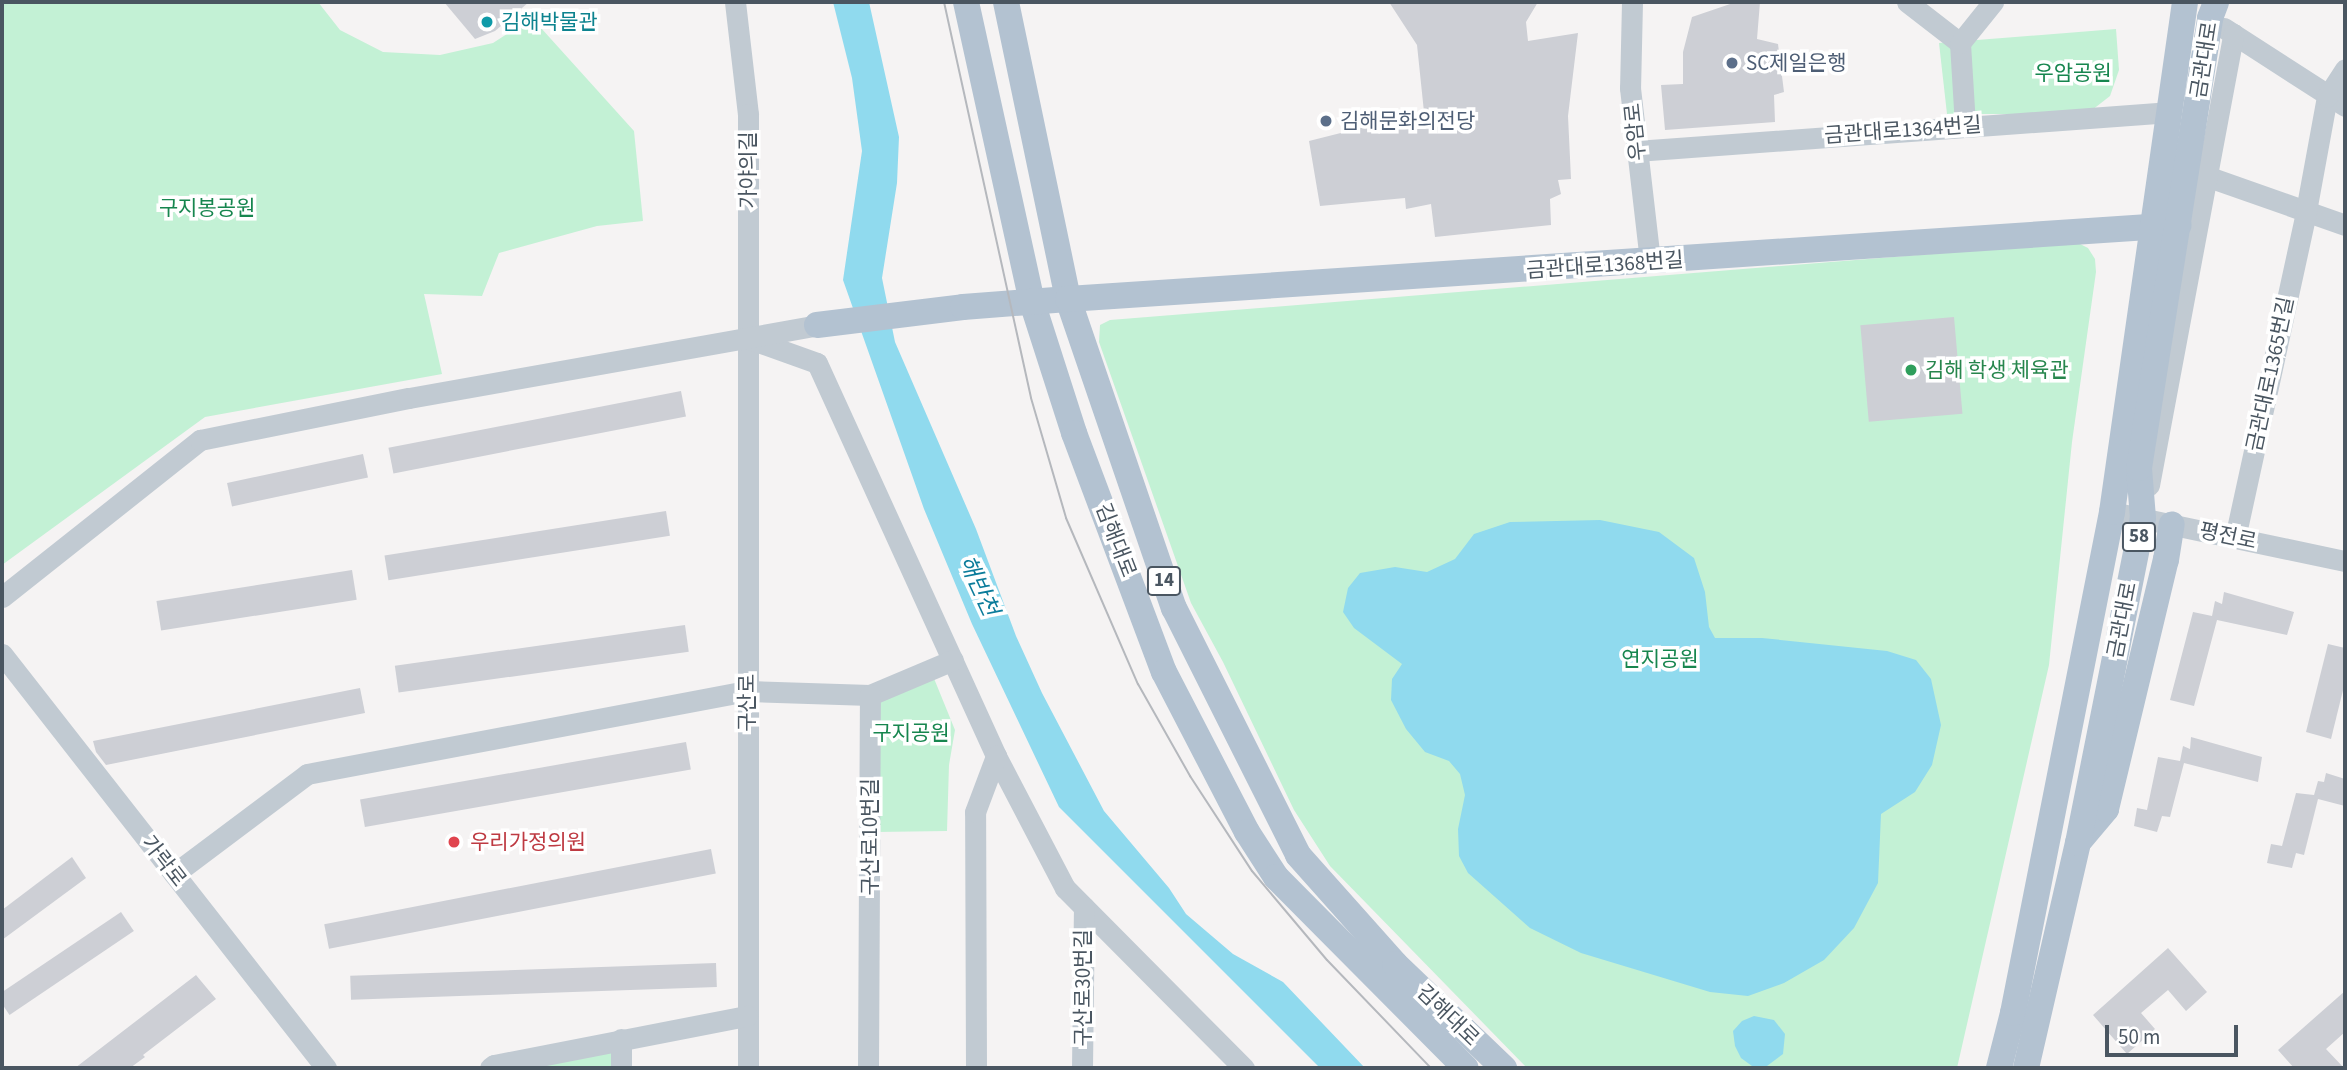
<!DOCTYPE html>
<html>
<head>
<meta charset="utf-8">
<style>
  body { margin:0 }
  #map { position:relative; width:2347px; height:1070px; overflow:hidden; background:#f5f3f3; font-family:"Source Sans 3","Noto Sans KR",sans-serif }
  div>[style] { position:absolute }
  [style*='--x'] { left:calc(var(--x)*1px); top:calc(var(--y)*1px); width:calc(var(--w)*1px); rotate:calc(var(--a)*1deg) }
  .green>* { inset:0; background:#c3f1d5 }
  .water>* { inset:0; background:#90daee }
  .building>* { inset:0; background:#cdcfd5; transform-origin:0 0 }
  .minor>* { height:21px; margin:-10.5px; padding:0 10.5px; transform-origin:10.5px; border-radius:10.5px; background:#c1cad2 }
  .major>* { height:26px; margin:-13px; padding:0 13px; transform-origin:13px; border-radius:13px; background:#b3c2d1 }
  .tram>* { height:2px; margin:-1px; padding:0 1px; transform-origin:1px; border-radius:1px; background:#b5b8bd }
  .dots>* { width:19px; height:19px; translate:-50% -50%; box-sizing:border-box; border:4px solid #fff; border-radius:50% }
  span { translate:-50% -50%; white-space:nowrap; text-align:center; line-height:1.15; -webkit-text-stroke:7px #fff; paint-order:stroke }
  .shield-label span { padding:2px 5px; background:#fff; border:2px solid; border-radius:5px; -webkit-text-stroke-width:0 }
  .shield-label { font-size:19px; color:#4a5661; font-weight:700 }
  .culture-label { font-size:21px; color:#0d838f }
  .left { translate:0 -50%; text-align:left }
  .street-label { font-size:21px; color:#4a5661 }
  .service-label { font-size:21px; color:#4e5e75 }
  .park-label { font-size:21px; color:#17864f }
  .leisure-label { font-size:21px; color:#27864d }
  .health-label { font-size:21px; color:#be3a42 }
  .water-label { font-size:23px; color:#0c7c9b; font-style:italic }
  .frame { position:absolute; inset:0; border:4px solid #4a5661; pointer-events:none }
  .scale { position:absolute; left:2105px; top:1025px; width:133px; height:32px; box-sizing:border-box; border:4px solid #4a5661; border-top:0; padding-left:9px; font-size:21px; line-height:24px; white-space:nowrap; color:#4a5661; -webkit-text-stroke:5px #fff; paint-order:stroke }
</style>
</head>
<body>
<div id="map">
  <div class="green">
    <i style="clip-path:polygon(2px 2px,318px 2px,340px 30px,383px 52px,440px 55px,493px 43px,532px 18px,634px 131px,643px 221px,597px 226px,499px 253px,482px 296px,424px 294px,442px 374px,205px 417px,2px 565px)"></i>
    <i style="clip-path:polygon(2116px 29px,2119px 70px,2110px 96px,2087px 114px,1947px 114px,1939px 43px)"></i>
    <i style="clip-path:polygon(2067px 243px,2078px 243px,2088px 248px,2095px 259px,2096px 272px,2072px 442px,2049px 665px,1957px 1068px,1527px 1068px,1330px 866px,1294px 810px,1223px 662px,1191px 603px,1099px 342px,1100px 325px,1110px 320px)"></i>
    <i style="clip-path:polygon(933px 676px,955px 730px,949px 765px,947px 831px,877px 832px,879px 703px)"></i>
    <i style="clip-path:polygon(615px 1047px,615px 1068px,507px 1068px)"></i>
  </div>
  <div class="water">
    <i style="clip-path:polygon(833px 2px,869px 2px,899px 137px,897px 183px,882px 278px,895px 342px,976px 529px,1016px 636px,1042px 693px,1104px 811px,1169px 888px,1186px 914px,1233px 954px,1283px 982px,1365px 1068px,1320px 1068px,1059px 807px,972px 624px,924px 509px,843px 280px,862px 151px,852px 78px)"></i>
    <i style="clip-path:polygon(1600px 520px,1659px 532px,1694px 558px,1705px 592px,1709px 627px,1715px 638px,1762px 638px,1887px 651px,1916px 660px,1931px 679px,1941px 725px,1932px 765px,1915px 792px,1881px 814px,1878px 883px,1854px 928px,1824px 960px,1784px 983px,1748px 996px,1710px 992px,1581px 953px,1530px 928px,1468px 873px,1459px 856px,1458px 829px,1465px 795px,1460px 774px,1449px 761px,1425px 752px,1406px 729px,1391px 700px,1392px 679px,1402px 664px,1354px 628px,1343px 612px,1348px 588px,1360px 573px,1395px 567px,1427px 572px,1455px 559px,1474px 534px,1510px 522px)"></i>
    <i style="clip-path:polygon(1754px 1016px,1774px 1020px,1785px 1034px,1783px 1054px,1767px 1066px,1752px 1066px,1741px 1058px,1735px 1046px,1733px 1031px,1742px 1021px)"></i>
  </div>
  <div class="building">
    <i style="clip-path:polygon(444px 2px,529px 2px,495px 31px,475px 39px)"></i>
    <i style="clip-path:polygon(1389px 2px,1538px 2px,1526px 22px,1528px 41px,1578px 33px,1568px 116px,1571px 179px,1558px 180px,1561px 194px,1550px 199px,1551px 225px,1435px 237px,1431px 204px,1406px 209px,1405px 198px,1320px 206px,1309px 141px,1424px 112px,1417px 45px)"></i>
    <i style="clip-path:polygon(1736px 2px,1760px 2px,1757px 39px,1778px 44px,1784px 92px,1774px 95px,1775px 122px,1665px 130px,1661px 85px,1683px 84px,1683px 52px,1692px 17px)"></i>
    <i style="left:1954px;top:317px;width:97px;height:94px;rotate:85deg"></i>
    <i style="left:681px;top:391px;width:26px;height:298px;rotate:79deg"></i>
    <i style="left:363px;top:454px;width:24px;height:139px;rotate:78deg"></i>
    <i style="left:666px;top:511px;width:25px;height:285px;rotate:81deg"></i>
    <i style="left:352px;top:570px;width:30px;height:198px;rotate:81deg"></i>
    <i style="clip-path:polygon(2224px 592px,2294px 612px,2287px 635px,2217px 620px,2194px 706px,2170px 700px,2193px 612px,2212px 616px,2215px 601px,2222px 604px)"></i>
    <i style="left:685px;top:625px;width:27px;height:293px;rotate:82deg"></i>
    <i style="clip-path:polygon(2328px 644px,2345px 648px,2345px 682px,2331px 739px,2306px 732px)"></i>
    <i style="clip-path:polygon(360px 688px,365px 713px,106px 765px,96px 752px,93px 741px)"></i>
    <i style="clip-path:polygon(2191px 737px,2262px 757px,2258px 782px,2184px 763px,2170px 817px,2162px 816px,2157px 832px,2134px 826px,2137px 808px,2147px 810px,2158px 757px,2180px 761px,2183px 746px,2190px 749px)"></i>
    <i style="left:686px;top:742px;width:28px;height:331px;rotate:80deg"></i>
    <i style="clip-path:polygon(2326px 773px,2345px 779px,2345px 806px,2318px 799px,2304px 855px,2296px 853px,2292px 868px,2267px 863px,2271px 844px,2282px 846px,2296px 793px,2314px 795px,2318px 781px,2324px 782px)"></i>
    <i style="left:711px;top:849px;width:25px;height:394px;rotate:79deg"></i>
    <i style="clip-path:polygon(72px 857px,86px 878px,2px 940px,2px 910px)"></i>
    <i style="left:121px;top:912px;width:23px;height:150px;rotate:56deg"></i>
    <i style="clip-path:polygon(2168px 948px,2207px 992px,2186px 1011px,2168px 990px,2141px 1013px,2155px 1029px,2127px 1054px,2093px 1015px)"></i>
    <i style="left:716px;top:963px;width:24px;height:366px;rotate:88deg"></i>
    <i style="clip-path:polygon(196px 975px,216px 999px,143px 1055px,145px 1057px,130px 1068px,75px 1068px)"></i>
    <i style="clip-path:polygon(2345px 991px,2345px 1032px,2326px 1049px,2344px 1068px,2294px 1068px,2278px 1050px)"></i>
  </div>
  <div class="minor">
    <i style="--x:735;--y:2;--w:113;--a:83.4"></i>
    <i style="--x:748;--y:114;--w:954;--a:90"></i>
    <i style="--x:1632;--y:2;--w:86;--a:91.3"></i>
    <i style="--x:1630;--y:88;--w:175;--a:83.4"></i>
    <i style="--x:1907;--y:2;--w:67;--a:37.7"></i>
    <i style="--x:2224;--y:28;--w:144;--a:32.8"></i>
    <i style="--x:1965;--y:125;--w:82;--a:-93.5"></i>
    <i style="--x:1960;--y:43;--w:53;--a:-51.2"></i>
    <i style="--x:1636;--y:151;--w:536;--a:-4.17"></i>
    <i style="--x:2206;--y:176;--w:147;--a:19.4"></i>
    <i style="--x:747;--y:338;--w:74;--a:19.7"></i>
    <i style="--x:817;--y:363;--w:432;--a:65.5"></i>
    <i style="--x:996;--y:756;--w:149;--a:62.4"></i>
    <i style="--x:1065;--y:888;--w:254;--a:45.2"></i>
    <i style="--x:2149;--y:485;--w:459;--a:-79.4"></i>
    <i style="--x:2112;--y:512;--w:238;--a:11.9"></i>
    <i style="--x:2235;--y:538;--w:335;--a:-77.7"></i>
    <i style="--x:2306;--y:211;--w:116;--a:-79.6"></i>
    <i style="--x:2327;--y:97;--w:33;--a:-57"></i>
    <i style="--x:2;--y:597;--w:253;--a:-38.4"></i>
    <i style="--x:200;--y:440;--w:213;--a:-11.4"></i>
    <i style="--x:409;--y:398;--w:414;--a:-10.1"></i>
    <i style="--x:2;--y:654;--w:526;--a:51.95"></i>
    <i style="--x:174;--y:874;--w:166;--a:-36.9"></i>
    <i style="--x:307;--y:774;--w:448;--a:-10.7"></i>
    <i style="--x:747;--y:691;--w:123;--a:1.9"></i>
    <i style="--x:870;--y:695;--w:90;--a:-22.9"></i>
    <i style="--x:490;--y:1068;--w:5;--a:-37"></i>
    <i style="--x:494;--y:1065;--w:258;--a:-11"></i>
    <i style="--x:621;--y:1068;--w:29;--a:-90"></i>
    <i style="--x:868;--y:1068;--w:373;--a:-89.7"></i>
    <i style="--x:976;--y:1068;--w:256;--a:-90.2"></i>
    <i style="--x:975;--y:812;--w:60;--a:-69.4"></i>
    <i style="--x:1082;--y:1068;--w:161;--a:-89.3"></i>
  </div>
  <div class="major">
    <i style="--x:966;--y:2;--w:307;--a:77.6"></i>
    <i style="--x:1032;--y:302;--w:138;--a:72.2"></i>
    <i style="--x:1074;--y:433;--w:255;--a:69.4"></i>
    <i style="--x:1164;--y:672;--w:180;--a:62.6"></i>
    <i style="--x:1247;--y:832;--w:54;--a:57.2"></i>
    <i style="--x:1276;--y:877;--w:269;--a:45.2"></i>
    <i style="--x:1006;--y:2;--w:303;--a:78.2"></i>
    <i style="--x:1068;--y:299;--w:327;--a:71.1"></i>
    <i style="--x:1174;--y:608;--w:276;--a:63.3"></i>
    <i style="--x:1298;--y:855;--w:146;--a:48.3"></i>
    <i style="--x:1395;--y:964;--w:151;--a:43.7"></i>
    <i style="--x:817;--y:325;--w:147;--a:-7"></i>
    <i style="--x:963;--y:307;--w:105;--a:-4.4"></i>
    <i style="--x:1068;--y:299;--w:1113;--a:-3.81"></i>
    <i style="--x:2081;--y:839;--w:39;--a:-50"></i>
    <i style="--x:2106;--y:809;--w:256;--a:-76.5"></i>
    <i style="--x:2166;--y:560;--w:36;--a:-81"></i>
    <i style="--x:1999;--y:1068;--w:57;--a:-75.7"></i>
    <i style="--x:2013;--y:1013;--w:511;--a:-78.82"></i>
    <i style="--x:2112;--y:512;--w:515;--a:-81.85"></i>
    <i style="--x:2026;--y:1068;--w:231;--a:-77"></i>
    <i style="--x:2078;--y:843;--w:331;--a:-78.7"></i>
    <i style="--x:2143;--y:518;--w:50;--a:-94.6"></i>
    <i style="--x:2139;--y:468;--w:456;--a:-81"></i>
    <i style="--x:2210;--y:18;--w:17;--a:-69"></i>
  </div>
  <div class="tram">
    <i style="--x:944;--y:2;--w:405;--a:77.6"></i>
    <i style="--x:1031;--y:398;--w:125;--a:73.7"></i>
    <i style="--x:1066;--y:518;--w:181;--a:66.6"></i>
    <i style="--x:1138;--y:684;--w:106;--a:60.5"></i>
    <i style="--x:1190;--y:776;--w:113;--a:56.9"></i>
    <i style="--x:1252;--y:871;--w:116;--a:49.9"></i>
    <i style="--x:1327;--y:960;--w:150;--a:46.1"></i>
  </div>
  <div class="dots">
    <i style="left:487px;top:22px;background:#0f9aa8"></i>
    <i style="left:1732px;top:63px;background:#5c6f8a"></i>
    <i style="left:1326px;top:121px;background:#5c6f8a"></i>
    <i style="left:1911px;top:370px;background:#2e9e5b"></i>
    <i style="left:454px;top:842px;background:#e0444e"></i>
  </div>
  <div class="shield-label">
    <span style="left:2139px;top:537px">58</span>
    <span style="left:1164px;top:581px">14</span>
  </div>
  <div class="culture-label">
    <span class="left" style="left:501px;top:22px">김해박물관</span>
  </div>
  <div class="street-label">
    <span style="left:2204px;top:60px;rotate:-81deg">금관대로</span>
    <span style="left:1903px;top:130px;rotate:-4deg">금관대로1364번길</span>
    <span style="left:1635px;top:132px;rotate:-96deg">우암로</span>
    <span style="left:748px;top:170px;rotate:-90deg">가야의길</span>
    <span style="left:1605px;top:265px;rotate:-4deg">금관대로1368번길</span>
    <span style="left:2270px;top:374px;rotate:-78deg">금관대로1365번길</span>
    <span style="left:2228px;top:536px;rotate:12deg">평전로</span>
    <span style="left:1116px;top:540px;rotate:69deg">김해대로</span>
    <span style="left:2122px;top:620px;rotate:-79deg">금관대로</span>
    <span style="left:747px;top:703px;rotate:-90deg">구산로</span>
    <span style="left:870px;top:837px;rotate:-90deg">구산로10번길</span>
    <span style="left:164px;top:861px;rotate:52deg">가락로</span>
    <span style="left:1083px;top:988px;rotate:-90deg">구산로30번길</span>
    <span style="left:1448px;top:1015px;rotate:44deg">김해대로</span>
  </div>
  <div class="service-label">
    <span class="left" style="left:1746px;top:63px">SC제일은행</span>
    <span class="left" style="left:1340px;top:121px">김해문화의전당</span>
  </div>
  <div class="park-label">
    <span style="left:2073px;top:73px">우암공원</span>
    <span style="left:207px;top:208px">구지봉공원</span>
    <span style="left:1660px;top:659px">연지공원</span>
    <span style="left:911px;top:733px">구지공원</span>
  </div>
  <div class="leisure-label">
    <span class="left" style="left:1925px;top:370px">김해 학생 체육관</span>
  </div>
  <div class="health-label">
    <span class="left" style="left:470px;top:842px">우리가정의원</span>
  </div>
  <div class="water-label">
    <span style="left:978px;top:586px;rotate:65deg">해반천</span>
  </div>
  <div class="frame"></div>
  <div class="scale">50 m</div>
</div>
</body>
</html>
